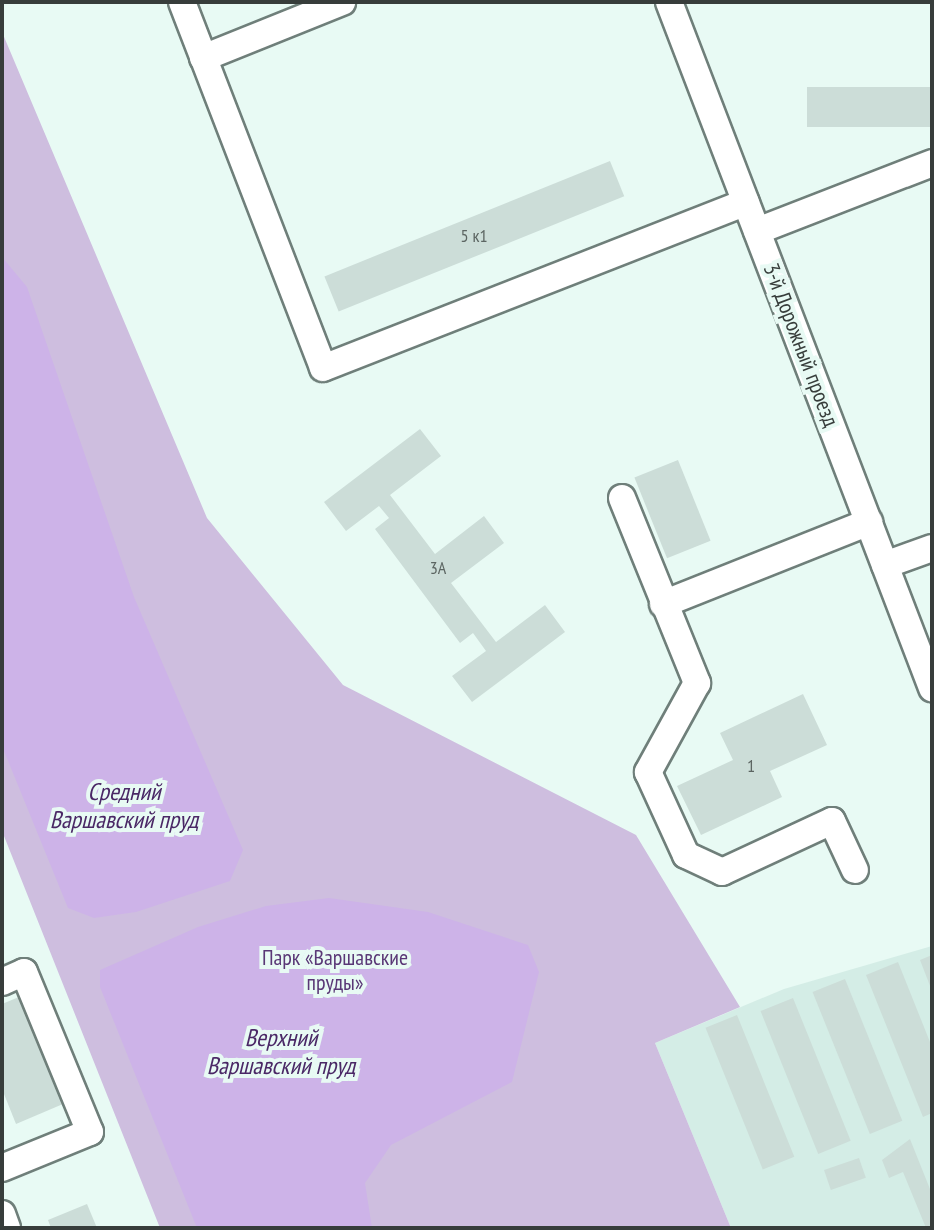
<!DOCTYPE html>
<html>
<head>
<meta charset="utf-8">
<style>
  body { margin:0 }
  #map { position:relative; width:934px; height:1230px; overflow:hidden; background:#e8faf4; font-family:"PT Sans Narrow",sans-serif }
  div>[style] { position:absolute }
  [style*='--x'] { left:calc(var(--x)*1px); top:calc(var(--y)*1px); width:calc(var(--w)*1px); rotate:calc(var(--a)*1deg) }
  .built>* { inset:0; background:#d4ede6 }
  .green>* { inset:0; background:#cebedf }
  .water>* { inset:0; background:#cdb3e8 }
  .building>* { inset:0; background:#ccddd8; transform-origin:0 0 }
  .roads { filter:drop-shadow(2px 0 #6f7f7a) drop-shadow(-2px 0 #6f7f7a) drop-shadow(0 2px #6f7f7a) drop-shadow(0 -2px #6f7f7a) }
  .minor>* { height:26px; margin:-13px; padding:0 13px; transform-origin:13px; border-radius:13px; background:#fff }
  span { translate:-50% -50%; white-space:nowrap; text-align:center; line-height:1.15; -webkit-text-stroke:8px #e8faf4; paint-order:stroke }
  .number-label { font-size:18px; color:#5c6562 }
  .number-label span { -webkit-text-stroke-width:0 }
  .street-label { font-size:22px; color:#373d3b }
  .park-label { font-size:22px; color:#593776 }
  .water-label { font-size:24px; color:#4a2866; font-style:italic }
  .frame { position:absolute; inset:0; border:4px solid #373d3b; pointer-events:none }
</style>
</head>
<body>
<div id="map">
  <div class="built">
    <i style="clip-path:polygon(932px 946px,932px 1228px,731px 1228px,655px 1043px,784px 989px)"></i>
  </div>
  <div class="green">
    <i style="clip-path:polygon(2px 32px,207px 518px,343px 685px,636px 835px,740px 1007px,655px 1043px,731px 1228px,160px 1228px,2px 831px)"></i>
  </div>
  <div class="water">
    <i style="clip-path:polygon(2px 257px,27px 287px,134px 597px,243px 850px,230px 881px,136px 912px,94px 918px,68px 908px,2px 746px)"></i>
    <i style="clip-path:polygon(329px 898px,428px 912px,528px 945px,539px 972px,512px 1082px,391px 1145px,365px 1183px,372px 1228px,197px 1228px,100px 987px,100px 970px,198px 927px,266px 906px)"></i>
  </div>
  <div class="building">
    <i style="left:932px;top:87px;width:40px;height:125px;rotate:90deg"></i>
    <i style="left:610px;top:161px;width:38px;height:308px;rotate:68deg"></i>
    <i style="clip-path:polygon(420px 429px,441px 456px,390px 495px,435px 554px,484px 516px,504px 543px,451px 583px,496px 642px,545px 605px,565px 632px,472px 702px,452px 676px,486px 651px,473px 633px,460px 643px,375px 529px,389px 518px,379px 506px,346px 531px,324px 502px)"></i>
    <i style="left:678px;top:460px;width:87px;height:47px;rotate:68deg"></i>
    <i style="clip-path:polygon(803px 694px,827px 745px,770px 771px,782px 797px,701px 835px,677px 786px,733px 760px,720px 733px)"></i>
    <i style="clip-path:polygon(932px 955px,932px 991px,920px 960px)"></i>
    <i style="clip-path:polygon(898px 962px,932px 1047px,932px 1113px,923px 1117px,866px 975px)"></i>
    <i style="left:845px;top:979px;width:153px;height:35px;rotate:68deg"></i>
    <i style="clip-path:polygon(19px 997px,63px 1104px,16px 1124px,2px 1089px,2px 1004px)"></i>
    <i style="left:793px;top:998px;width:154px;height:35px;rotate:68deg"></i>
    <i style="left:737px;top:1015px;width:153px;height:34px;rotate:68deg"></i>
    <i style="clip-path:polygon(910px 1139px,932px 1194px,932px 1228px,926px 1228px,903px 1172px,889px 1178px,882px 1160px)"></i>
    <i style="left:859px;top:1158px;width:21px;height:37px;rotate:71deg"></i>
    <i style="clip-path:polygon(87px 1204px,97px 1228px,51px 1228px,48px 1220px)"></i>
  </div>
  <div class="roads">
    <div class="minor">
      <i style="--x:182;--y:2;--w:392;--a:68.9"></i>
      <i style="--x:323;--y:368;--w:454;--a:-21.4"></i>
      <i style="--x:669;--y:2;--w:735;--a:69.02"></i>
      <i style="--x:203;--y:58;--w:150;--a:-21.9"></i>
      <i style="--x:757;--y:231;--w:188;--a:-21.2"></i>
      <i style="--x:622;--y:498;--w:200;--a:67.9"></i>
      <i style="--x:697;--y:683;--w:102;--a:118.8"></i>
      <i style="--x:648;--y:772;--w:91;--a:65.4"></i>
      <i style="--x:686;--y:855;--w:40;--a:25"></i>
      <i style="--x:722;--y:872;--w:121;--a:-24.9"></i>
      <i style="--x:832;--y:821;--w:54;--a:64.9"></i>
      <i style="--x:885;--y:565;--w:50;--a:-19.9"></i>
      <i style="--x:663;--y:604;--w:222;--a:-21.7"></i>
      <i style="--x:2;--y:982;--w:24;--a:-24"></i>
      <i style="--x:24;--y:972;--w:173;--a:67.6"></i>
      <i style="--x:90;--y:1132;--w:95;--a:157.8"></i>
      <i style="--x:2;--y:1214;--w:15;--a:70"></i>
    </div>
  </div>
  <div class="number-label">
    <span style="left:474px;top:236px">5 к1</span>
    <span style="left:438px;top:568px">3А</span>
    <span style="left:751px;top:766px">1</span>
  </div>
  <div class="street-label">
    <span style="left:801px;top:345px;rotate:69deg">3-й Дорожный проезд</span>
  </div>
  <div class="park-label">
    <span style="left:335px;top:970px">Парк «Варшавские<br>пруды»</span>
  </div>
  <div class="water-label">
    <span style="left:124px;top:806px">Средний<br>Варшавский пруд</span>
    <span style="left:281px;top:1052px">Верхний<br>Варшавский пруд</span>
  </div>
  <div class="frame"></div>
</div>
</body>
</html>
